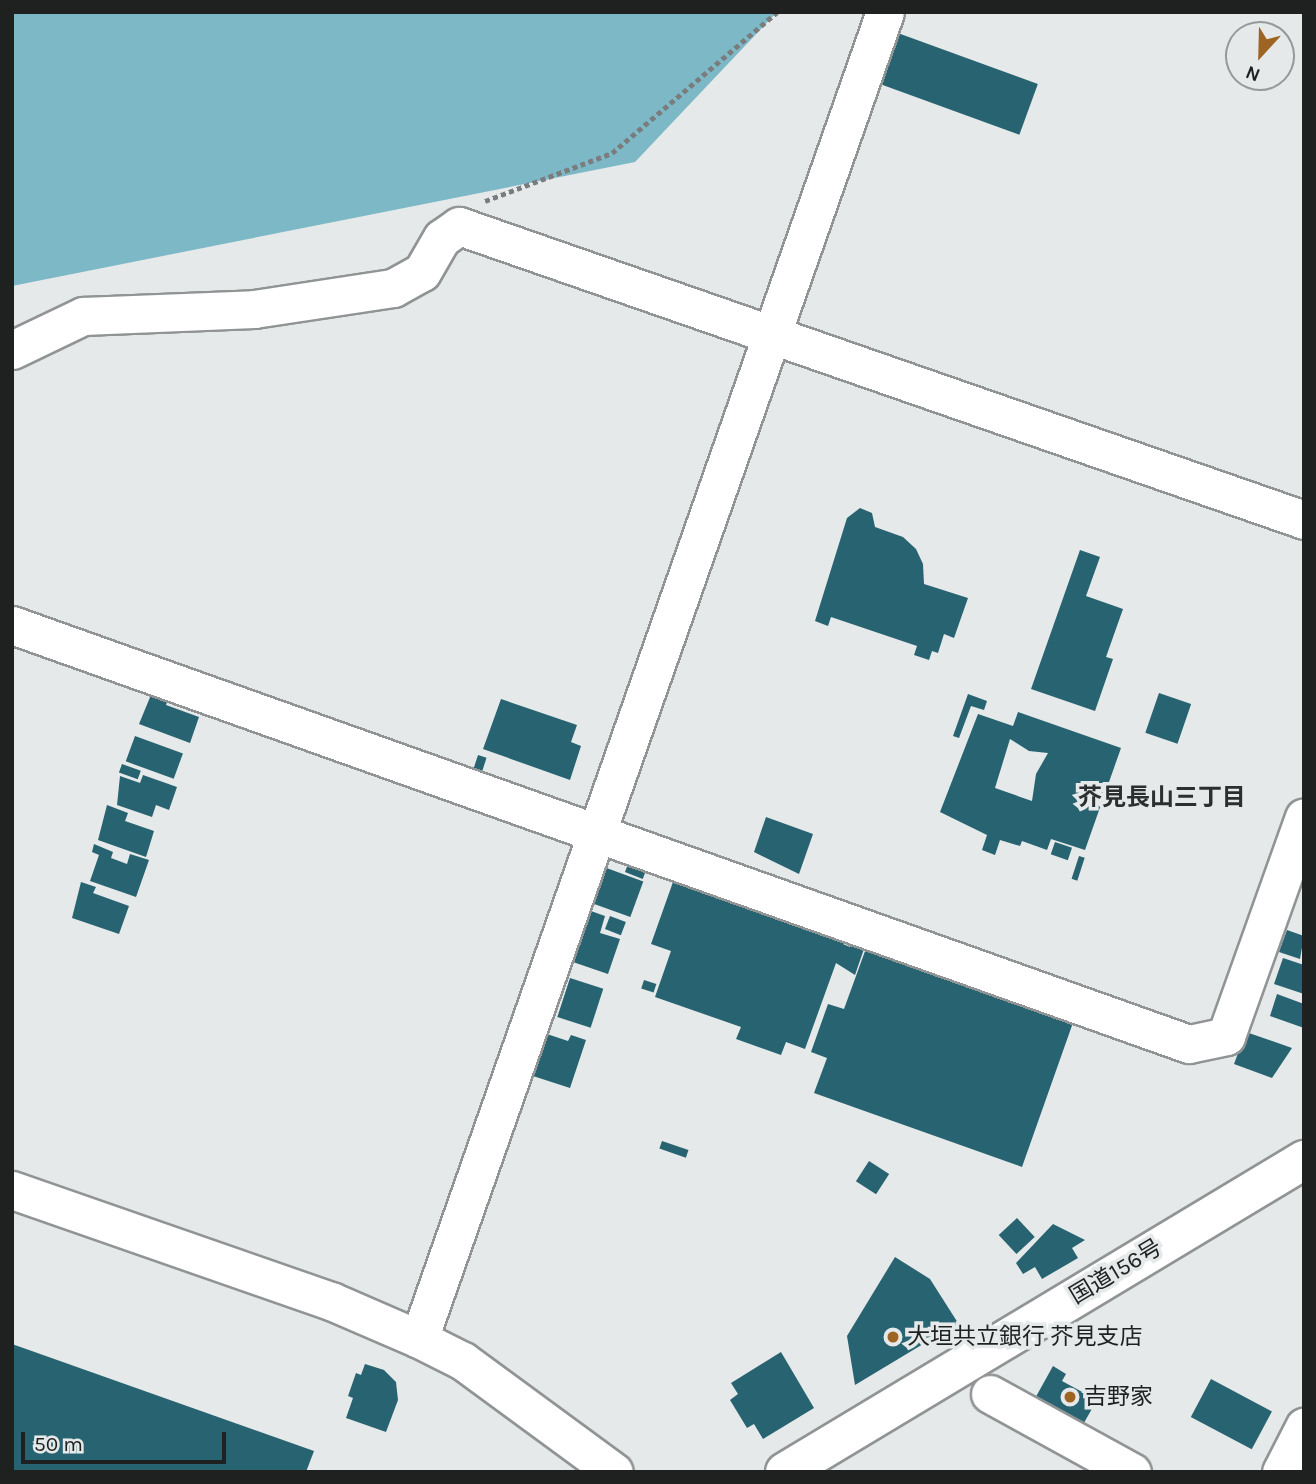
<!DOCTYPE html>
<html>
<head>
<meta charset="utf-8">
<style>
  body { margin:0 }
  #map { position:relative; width:1316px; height:1484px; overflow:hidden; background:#e5e9ea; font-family:Karla,"Noto Sans JP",sans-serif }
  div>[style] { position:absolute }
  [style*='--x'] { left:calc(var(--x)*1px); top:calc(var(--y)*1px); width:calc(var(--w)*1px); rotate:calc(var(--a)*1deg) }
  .forest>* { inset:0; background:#7db8c6 }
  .building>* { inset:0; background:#276370; transform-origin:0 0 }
  .path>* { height:4.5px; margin-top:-2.25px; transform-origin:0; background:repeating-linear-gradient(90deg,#7a7d7e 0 5px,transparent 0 8.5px) }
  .roads { filter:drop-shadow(2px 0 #919495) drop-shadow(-2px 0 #919495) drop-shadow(0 2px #919495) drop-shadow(0 -2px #919495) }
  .minor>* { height:37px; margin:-18.5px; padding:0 18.5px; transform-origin:18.5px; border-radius:18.5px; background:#fff }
  .highway>* { height:38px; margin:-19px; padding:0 19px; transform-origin:19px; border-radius:19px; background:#fff }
  .dots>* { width:19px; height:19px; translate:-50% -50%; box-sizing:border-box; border:4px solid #e5e9ea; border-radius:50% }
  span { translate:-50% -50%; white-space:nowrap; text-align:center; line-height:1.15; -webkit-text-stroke:7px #e5e9ea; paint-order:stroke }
  .street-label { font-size:23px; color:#1f2121 }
  .poi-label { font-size:23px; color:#1f2121 }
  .left { translate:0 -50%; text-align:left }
  .neighbourhood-label { font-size:24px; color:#2c2f30; font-weight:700 }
  .frame { position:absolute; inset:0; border:14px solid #1f2121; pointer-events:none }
  .north { position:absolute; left:1225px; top:21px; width:70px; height:70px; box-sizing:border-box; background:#e5e9ea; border:2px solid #96999a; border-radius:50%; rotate:202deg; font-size:19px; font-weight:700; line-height:28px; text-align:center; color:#1f2121 }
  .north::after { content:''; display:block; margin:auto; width:24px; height:32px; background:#9e6423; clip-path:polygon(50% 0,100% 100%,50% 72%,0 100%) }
  .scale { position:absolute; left:21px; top:1432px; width:205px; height:32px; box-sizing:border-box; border:4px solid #1f2121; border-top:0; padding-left:9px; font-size:21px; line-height:24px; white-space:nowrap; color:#1f2121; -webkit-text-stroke:5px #e5e9ea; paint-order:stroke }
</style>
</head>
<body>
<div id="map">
  <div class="forest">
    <i style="clip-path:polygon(12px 12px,777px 12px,635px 162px,12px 286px)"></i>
  </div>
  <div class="building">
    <i style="left:895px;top:32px;width:152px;height:54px;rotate:20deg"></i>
    <i style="clip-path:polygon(860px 508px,872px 513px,875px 527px,903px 537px,916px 549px,923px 564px,924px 584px,968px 598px,954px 638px,944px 634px,938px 653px,932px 651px,929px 660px,914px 655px,917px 646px,831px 617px,828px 626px,815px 621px,847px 518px)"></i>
    <i style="clip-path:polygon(1080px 550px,1100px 557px,1086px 596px,1123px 609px,1106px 657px,1113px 659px,1095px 711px,1031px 689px)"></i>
    <i style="clip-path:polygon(153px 690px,169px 696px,166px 705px,199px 717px,190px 743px,139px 724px)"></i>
    <i style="left:1159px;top:693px;width:34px;height:42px;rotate:19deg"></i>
    <i style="clip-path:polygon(968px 694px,987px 701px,984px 710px,971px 706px,959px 738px,953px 736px)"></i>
    <i style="clip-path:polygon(501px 699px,577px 725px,571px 742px,581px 746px,570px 780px,483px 749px)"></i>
    <i style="clip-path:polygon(evenodd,1018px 712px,1121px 748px,1085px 850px,1051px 839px,1047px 850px,1022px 841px,1020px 846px,1000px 840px,995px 855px,982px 850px,987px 835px,940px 812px,978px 714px,1013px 726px,1018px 712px,1010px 739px,1029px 751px,1048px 753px,1036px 774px,1032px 801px,995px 788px,1010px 739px)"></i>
    <i style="left:135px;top:736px;width:51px;height:27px;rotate:20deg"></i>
    <i style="left:478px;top:755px;width:9px;height:16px;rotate:18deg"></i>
    <i style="left:122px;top:764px;width:20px;height:9px;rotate:20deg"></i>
    <i style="clip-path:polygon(143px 775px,177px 787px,169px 810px,156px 805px,152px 817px,117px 805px,120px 776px,140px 783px)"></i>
    <i style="clip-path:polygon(107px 805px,128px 813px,125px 821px,154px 831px,146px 857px,98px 840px)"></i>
    <i style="clip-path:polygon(766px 817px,813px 834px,799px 874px,754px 852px)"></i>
    <i style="left:1055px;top:842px;width:18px;height:13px;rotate:19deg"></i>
    <i style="clip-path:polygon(94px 844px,113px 852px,111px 858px,127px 864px,130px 854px,149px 860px,136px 897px,90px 881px,99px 855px,92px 852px)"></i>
    <i style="left:1079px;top:856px;width:6px;height:24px;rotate:18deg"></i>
    <i style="left:630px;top:859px;width:19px;height:14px;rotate:21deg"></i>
    <i style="left:601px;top:866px;width:45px;height:38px;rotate:20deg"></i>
    <i style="clip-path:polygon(696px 881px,846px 935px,843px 944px,850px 947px,853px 938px,866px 943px,855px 975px,836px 963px,805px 1049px,786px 1042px,781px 1055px,736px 1039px,741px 1027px,655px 997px,671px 951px,651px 944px,673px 882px,693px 889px)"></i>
    <i style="clip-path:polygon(81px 882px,96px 887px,93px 893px,129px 906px,119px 934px,72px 918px)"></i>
    <i style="clip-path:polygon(588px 910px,605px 916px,600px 933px,620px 939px,608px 974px,570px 961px)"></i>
    <i style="left:610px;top:916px;width:17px;height:14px;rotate:21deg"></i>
    <i style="clip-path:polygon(1287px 930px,1304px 936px,1300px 959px,1279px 952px)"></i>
    <i style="clip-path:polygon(868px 943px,1075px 1017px,1022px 1167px,814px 1093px,827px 1058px,811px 1052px,828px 1004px,844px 1009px)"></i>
    <i style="clip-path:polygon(1283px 958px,1304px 965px,1304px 994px,1274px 984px)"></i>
    <i style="left:570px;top:978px;width:35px;height:41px;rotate:18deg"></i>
    <i style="left:644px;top:980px;width:13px;height:9px;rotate:18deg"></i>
    <i style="clip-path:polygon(1277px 994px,1304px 1004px,1304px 1028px,1270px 1016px)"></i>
    <i style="clip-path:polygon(1246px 1032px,1292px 1048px,1272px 1078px,1234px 1064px)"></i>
    <i style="clip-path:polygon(547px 1034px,568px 1041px,571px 1035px,586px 1040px,570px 1088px,533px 1076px)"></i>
    <i style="left:662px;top:1141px;width:28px;height:8px;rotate:19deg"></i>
    <i style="left:869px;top:1161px;width:24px;height:24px;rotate:33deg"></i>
    <i style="left:1017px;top:1218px;width:26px;height:25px;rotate:47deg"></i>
    <i style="clip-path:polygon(1053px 1224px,1085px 1240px,1072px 1248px,1078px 1258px,1042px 1279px,1035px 1267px,1023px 1274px,1016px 1263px)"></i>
    <i style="clip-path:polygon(895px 1257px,930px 1279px,958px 1323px,855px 1385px,847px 1336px)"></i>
    <i style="clip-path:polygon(12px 1344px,314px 1451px,306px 1472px,12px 1472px)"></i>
    <i style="clip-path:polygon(781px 1352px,814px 1408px,763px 1439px,754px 1424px,747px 1428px,730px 1400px,738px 1394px,731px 1383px)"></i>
    <i style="clip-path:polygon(365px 1364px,384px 1370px,396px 1382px,398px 1400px,386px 1432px,346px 1418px,353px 1398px,348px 1396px,356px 1373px,361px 1375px)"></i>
    <i style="clip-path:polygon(1053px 1366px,1066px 1374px,1062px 1381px,1097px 1400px,1081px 1428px,1033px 1402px)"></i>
    <i style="left:1211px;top:1379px;width:69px;height:43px;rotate:28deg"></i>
  </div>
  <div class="path">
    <i style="--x:485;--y:201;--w:136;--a:-20.7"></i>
    <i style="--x:612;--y:153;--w:217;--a:-40.5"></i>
  </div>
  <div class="roads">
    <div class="minor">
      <i style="--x:12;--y:350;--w:79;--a:-25.6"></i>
      <i style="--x:83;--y:316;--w:171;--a:-2.3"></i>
      <i style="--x:254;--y:309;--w:141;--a:-8.6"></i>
      <i style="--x:393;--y:288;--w:33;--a:-29"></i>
      <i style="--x:422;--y:272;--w:39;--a:-60"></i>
      <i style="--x:442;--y:238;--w:21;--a:-35"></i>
      <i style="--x:459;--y:226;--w:895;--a:19.18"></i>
      <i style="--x:12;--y:625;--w:1249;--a:19.6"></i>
      <i style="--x:1189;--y:1044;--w:38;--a:-12"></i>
      <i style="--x:1226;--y:1036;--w:232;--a:-70.4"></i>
      <i style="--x:12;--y:1190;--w:338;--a:19.2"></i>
      <i style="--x:331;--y:1301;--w:96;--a:23.4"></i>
      <i style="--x:419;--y:1339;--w:49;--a:26.6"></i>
      <i style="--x:463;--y:1361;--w:187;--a:36.3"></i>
      <i style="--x:419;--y:1339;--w:1406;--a:-70.65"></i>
      <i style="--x:990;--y:1394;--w:162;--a:28.8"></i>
      <i style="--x:1281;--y:1472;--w:51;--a:-62.9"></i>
    </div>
    <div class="highway">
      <i style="--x:785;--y:1472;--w:606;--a:-31.01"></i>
    </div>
  </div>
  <div class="dots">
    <i style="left:893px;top:1337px;background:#9e6423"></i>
    <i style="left:1070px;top:1397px;background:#9e6423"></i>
  </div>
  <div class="street-label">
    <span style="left:1116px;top:1272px;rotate:-31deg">国道156号</span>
  </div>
  <div class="poi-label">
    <span class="left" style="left:907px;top:1337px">大垣共立銀行 芥見支店</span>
    <span class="left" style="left:1084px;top:1397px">吉野家</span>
  </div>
  <div class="neighbourhood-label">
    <span style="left:1162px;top:798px">芥見長山三丁目</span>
  </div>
  <div class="frame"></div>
  <div class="north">N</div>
  <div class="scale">50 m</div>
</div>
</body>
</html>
